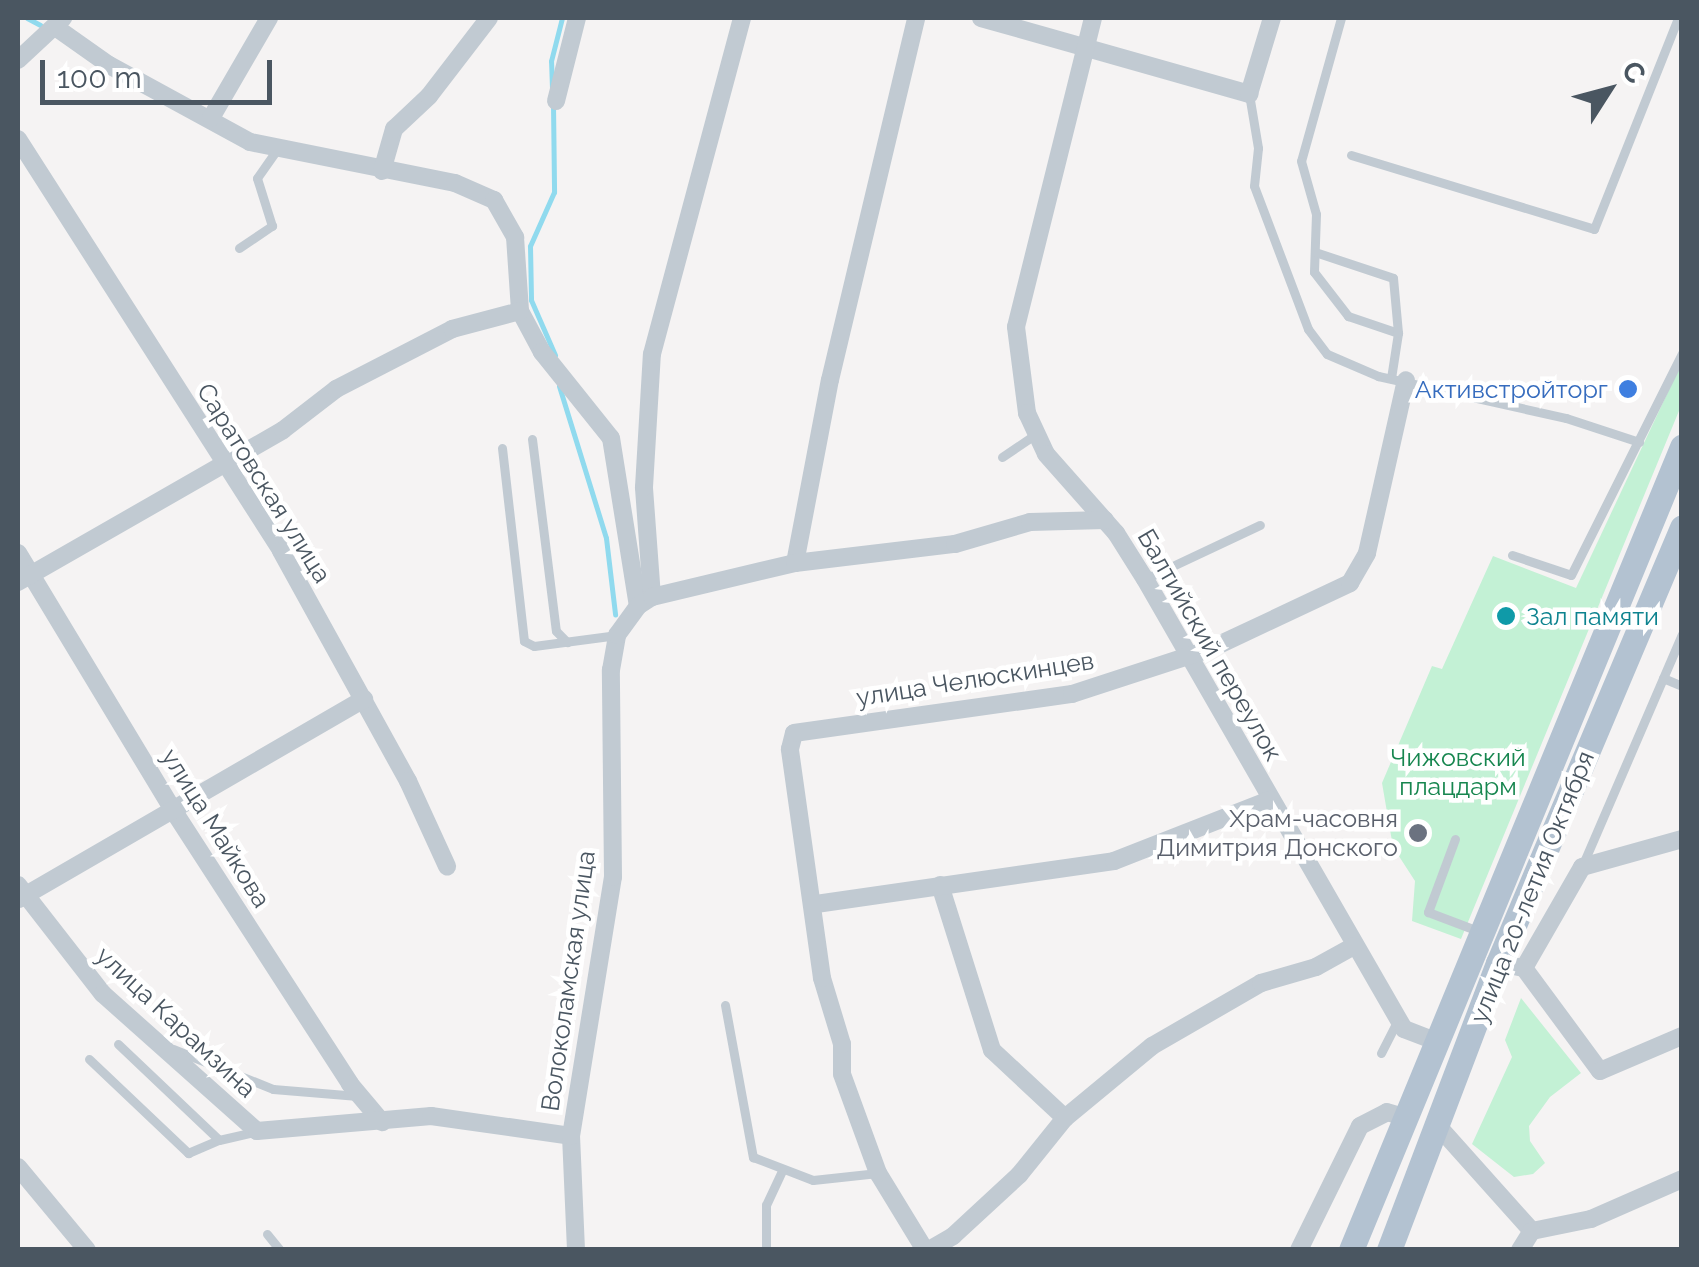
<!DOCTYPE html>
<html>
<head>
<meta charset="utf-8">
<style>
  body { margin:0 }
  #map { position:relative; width:1699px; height:1267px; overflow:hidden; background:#f5f3f3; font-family:Raleway,sans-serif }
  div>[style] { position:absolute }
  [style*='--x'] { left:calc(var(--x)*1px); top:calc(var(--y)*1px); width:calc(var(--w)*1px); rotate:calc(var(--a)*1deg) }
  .green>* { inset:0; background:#c3f1d5 }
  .stream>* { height:5px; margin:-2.5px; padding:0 2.5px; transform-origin:2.5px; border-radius:2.5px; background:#90daee }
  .lane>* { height:9px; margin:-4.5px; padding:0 4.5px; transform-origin:4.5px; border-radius:4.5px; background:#c1cad2 }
  .street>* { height:18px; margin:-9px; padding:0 9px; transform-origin:9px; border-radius:9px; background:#c1cad2 }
  .primary>* { height:25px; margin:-12.5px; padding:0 12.5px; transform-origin:12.5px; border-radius:12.5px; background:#b3c2d1 }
  .dots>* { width:28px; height:28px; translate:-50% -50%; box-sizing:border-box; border:5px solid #fff; border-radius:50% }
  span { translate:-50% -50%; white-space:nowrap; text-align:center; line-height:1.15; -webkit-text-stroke:9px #fff; paint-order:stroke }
  .shop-label { font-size:25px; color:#366cbe }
  .right { translate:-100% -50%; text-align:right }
  .street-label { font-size:25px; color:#4a5661 }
  .culture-label { font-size:25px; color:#0d838f }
  .left { translate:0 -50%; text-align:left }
  .park-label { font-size:25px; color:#17864f }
  .worship-label { font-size:25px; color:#5b616d }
  .frame { position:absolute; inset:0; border:20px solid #4a5661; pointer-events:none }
  .north { position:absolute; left:1559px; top:40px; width:100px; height:100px; -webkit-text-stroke:8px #fff; paint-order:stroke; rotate:54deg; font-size:28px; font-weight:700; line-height:40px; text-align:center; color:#4a5661 }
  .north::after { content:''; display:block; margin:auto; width:35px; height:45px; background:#4a5661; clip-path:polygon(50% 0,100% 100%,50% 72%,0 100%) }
  .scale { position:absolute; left:40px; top:60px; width:232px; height:45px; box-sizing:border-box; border:5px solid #4a5661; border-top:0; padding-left:12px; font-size:30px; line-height:35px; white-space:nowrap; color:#4a5661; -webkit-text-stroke:8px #fff; paint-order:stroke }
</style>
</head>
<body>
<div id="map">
  <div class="green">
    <i style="clip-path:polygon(1681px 364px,1681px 406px,1461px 939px,1412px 921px,1415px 881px,1393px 847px,1382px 783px,1432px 666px,1442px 669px,1493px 556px,1576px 588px)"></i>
    <i style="clip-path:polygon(1521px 998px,1581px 1073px,1550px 1097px,1529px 1126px,1530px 1141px,1545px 1163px,1533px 1174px,1514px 1177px,1472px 1144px,1512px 1057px,1505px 1040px)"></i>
  </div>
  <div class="stream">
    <i style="--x:27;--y:18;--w:15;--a:28"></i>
    <i style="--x:552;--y:88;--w:27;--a:-92"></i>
    <i style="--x:551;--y:61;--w:44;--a:-75.7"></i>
    <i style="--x:553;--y:104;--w:88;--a:89.3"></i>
    <i style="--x:554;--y:192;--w:59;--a:114"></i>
    <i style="--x:530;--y:246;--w:54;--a:88.9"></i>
    <i style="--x:531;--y:300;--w:60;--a:66.4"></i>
    <i style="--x:559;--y:386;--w:159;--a:72.8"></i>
    <i style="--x:606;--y:538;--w:77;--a:83.2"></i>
  </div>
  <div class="lane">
    <i style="--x:1341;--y:18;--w:148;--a:105.6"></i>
    <i style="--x:1301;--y:161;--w:55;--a:74.2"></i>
    <i style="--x:1316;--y:214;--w:58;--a:92"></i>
    <i style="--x:1314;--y:272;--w:56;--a:52.3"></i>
    <i style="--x:1348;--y:316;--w:53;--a:18.8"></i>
    <i style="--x:1398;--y:333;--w:46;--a:98.8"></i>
    <i style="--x:1249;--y:94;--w:55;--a:80.5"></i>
    <i style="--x:1258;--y:148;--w:38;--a:96"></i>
    <i style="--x:1254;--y:186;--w:153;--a:69.3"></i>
    <i style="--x:1308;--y:329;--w:31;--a:53"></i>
    <i style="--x:1327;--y:354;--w:56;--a:23.3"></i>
    <i style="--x:1378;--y:376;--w:193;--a:12.6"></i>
    <i style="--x:1566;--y:418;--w:77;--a:18.2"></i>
    <i style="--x:1351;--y:155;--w:254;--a:16.9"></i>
    <i style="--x:1594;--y:229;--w:227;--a:-68.3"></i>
    <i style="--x:239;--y:248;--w:40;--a:-34"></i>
    <i style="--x:272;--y:226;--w:50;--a:-107.4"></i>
    <i style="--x:257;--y:178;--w:35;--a:-55"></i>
    <i style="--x:1315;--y:252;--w:82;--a:18.4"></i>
    <i style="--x:1393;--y:278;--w:55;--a:84.8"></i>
    <i style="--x:532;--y:439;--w:193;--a:82.9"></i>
    <i style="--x:556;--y:631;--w:16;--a:45"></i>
    <i style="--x:502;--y:448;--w:194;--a:83.5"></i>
    <i style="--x:524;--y:641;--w:11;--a:27"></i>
    <i style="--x:534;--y:646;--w:84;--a:-7.5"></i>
    <i style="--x:1002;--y:457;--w:41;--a:-34.1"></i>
    <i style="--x:1512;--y:555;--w:62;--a:18.7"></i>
    <i style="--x:1571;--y:575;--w:248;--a:-63.4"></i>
    <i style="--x:1145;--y:579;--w:127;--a:-25.2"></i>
    <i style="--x:1663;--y:678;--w:21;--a:23"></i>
    <i style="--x:1455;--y:839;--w:78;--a:110.3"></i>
    <i style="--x:1428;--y:912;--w:53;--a:20.8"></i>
    <i style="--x:1583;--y:864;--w:250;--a:-66.7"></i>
    <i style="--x:725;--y:1005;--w:155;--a:79.6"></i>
    <i style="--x:753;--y:1157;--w:64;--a:21"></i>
    <i style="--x:813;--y:1180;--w:65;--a:-6.1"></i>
    <i style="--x:118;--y:1044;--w:139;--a:43.5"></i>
    <i style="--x:219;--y:1140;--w:39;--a:-13"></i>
    <i style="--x:173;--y:1049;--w:108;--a:21.8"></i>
    <i style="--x:273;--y:1089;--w:85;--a:4.7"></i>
    <i style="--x:1381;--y:1053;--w:36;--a:-63"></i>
    <i style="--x:89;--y:1059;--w:137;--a:43.5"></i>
    <i style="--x:188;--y:1153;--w:34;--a:-23"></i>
    <i style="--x:267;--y:1234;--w:21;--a:51"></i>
    <i style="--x:766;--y:1250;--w:45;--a:-90"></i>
    <i style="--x:766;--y:1205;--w:38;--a:-65"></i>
  </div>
  <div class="street">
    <i style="--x:981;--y:18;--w:279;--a:15.8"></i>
    <i style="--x:1249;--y:94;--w:79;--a:-73.2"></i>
    <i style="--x:1093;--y:18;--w:318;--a:104"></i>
    <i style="--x:1016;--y:327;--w:87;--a:82.7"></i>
    <i style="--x:1027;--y:413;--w:45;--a:65.1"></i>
    <i style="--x:1046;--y:454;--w:106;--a:48.5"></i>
    <i style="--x:1116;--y:533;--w:54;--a:57.8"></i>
    <i style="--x:1145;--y:579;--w:519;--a:60.08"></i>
    <i style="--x:1404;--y:1029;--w:31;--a:21"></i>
    <i style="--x:58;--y:29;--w:62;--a:35.2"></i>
    <i style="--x:109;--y:65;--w:161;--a:28.6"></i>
    <i style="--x:250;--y:142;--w:209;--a:11.3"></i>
    <i style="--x:455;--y:183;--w:43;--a:23.6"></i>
    <i style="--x:494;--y:200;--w:43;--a:60.4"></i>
    <i style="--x:515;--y:237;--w:74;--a:86.1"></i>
    <i style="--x:520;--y:311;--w:47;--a:61.8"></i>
    <i style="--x:542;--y:352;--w:110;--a:51.3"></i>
    <i style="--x:611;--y:438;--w:170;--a:80.9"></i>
    <i style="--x:18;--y:60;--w:62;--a:-43"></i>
    <i style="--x:556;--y:101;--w:86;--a:-75.8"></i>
    <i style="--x:211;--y:118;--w:116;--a:-59.9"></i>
    <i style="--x:18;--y:139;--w:489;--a:57.4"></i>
    <i style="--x:281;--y:551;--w:263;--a:61.1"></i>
    <i style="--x:408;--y:781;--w:94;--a:65.4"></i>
    <i style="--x:382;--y:171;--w:44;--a:-74.1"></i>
    <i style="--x:394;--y:129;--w:48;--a:-43.3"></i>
    <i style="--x:429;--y:96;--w:98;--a:-52.4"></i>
    <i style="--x:18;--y:553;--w:300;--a:58.9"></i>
    <i style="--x:173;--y:810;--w:326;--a:57.1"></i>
    <i style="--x:350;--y:1084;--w:50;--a:49.9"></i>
    <i style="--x:795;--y:563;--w:186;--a:-79.2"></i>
    <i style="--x:830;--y:380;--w:372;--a:-76.6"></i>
    <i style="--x:18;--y:582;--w:305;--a:-29.8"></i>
    <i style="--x:283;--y:430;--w:67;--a:-37.7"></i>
    <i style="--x:336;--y:389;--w:131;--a:-27.3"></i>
    <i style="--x:452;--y:329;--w:70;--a:-14.8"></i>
    <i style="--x:652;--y:597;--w:110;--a:-94.2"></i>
    <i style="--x:644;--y:487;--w:133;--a:-86.6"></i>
    <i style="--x:652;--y:354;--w:348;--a:-75"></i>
    <i style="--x:18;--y:885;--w:138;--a:52.1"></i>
    <i style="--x:103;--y:994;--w:206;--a:41.7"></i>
    <i style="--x:257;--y:1131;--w:175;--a:-4.9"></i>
    <i style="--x:431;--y:1116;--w:141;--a:8.1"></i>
    <i style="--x:940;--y:885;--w:173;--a:72.5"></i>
    <i style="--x:992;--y:1050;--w:100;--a:43"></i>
    <i style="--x:19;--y:899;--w:399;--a:-30.1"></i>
    <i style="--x:816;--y:904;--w:301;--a:-8.2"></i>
    <i style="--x:1114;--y:861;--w:168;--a:-21.4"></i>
    <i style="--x:1498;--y:963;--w:26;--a:11"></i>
    <i style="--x:1524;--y:968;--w:116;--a:-60.1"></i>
    <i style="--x:1582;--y:867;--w:104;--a:-15.6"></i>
    <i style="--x:1524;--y:968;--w:128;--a:53.6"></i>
    <i style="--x:1600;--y:1071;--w:89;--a:-23.1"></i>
    <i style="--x:1438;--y:1126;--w:141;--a:48.2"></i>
    <i style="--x:18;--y:1167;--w:108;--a:50.3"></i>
    <i style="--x:1532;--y:1231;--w:60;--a:-11.5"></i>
    <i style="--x:1591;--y:1219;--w:99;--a:-23.7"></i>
    <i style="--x:576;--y:1250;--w:114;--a:-92.5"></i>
    <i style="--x:571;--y:1136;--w:262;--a:-80.8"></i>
    <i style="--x:613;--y:877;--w:207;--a:-90.6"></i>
    <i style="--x:611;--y:670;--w:36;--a:-80"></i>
    <i style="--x:617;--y:635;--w:36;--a:-54"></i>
    <i style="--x:638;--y:606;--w:17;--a:-33"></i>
    <i style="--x:652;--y:597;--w:147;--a:-13.4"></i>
    <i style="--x:795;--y:563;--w:161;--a:-6.8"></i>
    <i style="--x:955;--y:544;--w:78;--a:-16.3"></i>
    <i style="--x:1030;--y:522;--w:75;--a:-1.5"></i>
    <i style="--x:925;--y:1250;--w:90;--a:-121.4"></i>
    <i style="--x:878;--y:1173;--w:105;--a:-110"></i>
    <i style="--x:842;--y:1074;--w:30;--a:-90"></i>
    <i style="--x:842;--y:1044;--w:69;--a:-106.9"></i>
    <i style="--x:822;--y:978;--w:231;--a:-98"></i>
    <i style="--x:790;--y:749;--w:16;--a:-76"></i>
    <i style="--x:794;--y:733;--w:281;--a:-8"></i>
    <i style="--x:1072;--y:694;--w:145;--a:-18.1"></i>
    <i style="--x:1210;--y:649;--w:155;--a:-25.2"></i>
    <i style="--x:1350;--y:583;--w:34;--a:-60"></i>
    <i style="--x:1367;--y:553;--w:177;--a:-77.3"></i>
    <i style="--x:929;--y:1250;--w:28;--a:-30"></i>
    <i style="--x:953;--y:1236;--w:90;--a:-42.7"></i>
    <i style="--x:1019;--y:1175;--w:73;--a:-51.1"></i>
    <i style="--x:1065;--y:1118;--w:113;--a:-39.6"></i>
    <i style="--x:1152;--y:1046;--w:126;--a:-30"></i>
    <i style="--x:1261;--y:983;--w:57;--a:-16.2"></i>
    <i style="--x:1316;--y:967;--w:43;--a:-28.9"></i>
    <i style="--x:1299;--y:1250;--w:138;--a:-63.8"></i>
    <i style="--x:1360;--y:1126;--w:30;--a:-27"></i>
    <i style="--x:1387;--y:1112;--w:17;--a:17"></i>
    <i style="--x:1520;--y:1250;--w:22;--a:-58"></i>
  </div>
  <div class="primary">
    <i style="--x:1351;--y:1250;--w:869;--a:-67.6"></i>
    <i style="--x:1389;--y:1250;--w:307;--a:-69.2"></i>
    <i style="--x:1498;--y:963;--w:473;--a:-67.1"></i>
  </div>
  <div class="dots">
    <i style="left:1628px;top:389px;background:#3f7fe0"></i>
    <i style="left:1506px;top:616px;background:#0f9aa8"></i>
    <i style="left:1418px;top:833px;background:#6b7280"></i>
  </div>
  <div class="shop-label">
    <span class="right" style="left:1608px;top:389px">Активстройторг</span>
  </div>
  <div class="street-label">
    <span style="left:264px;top:483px;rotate:58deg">Саратовская улица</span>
    <span style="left:1210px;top:645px;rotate:60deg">Балтийский переулок</span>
    <span style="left:975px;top:679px;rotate:-9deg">улица Челюскинцев</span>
    <span style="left:216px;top:828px;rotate:58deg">улица Майкова</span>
    <span style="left:1532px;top:887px;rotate:-68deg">улица 20-летия Октября</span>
    <span style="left:568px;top:981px;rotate:-82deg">Волоколамская улица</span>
    <span style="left:176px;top:1022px;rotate:43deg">улица Карамзина</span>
  </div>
  <div class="culture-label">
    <span class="left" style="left:1526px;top:616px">Зал памяти</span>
  </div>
  <div class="park-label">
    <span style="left:1458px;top:772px">Чижовский<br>плацдарм</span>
  </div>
  <div class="worship-label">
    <span class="right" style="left:1398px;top:833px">Храм-часовня<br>Димитрия Донского</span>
  </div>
  <div class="frame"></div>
  <div class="north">С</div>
  <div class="scale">100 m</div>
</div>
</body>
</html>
